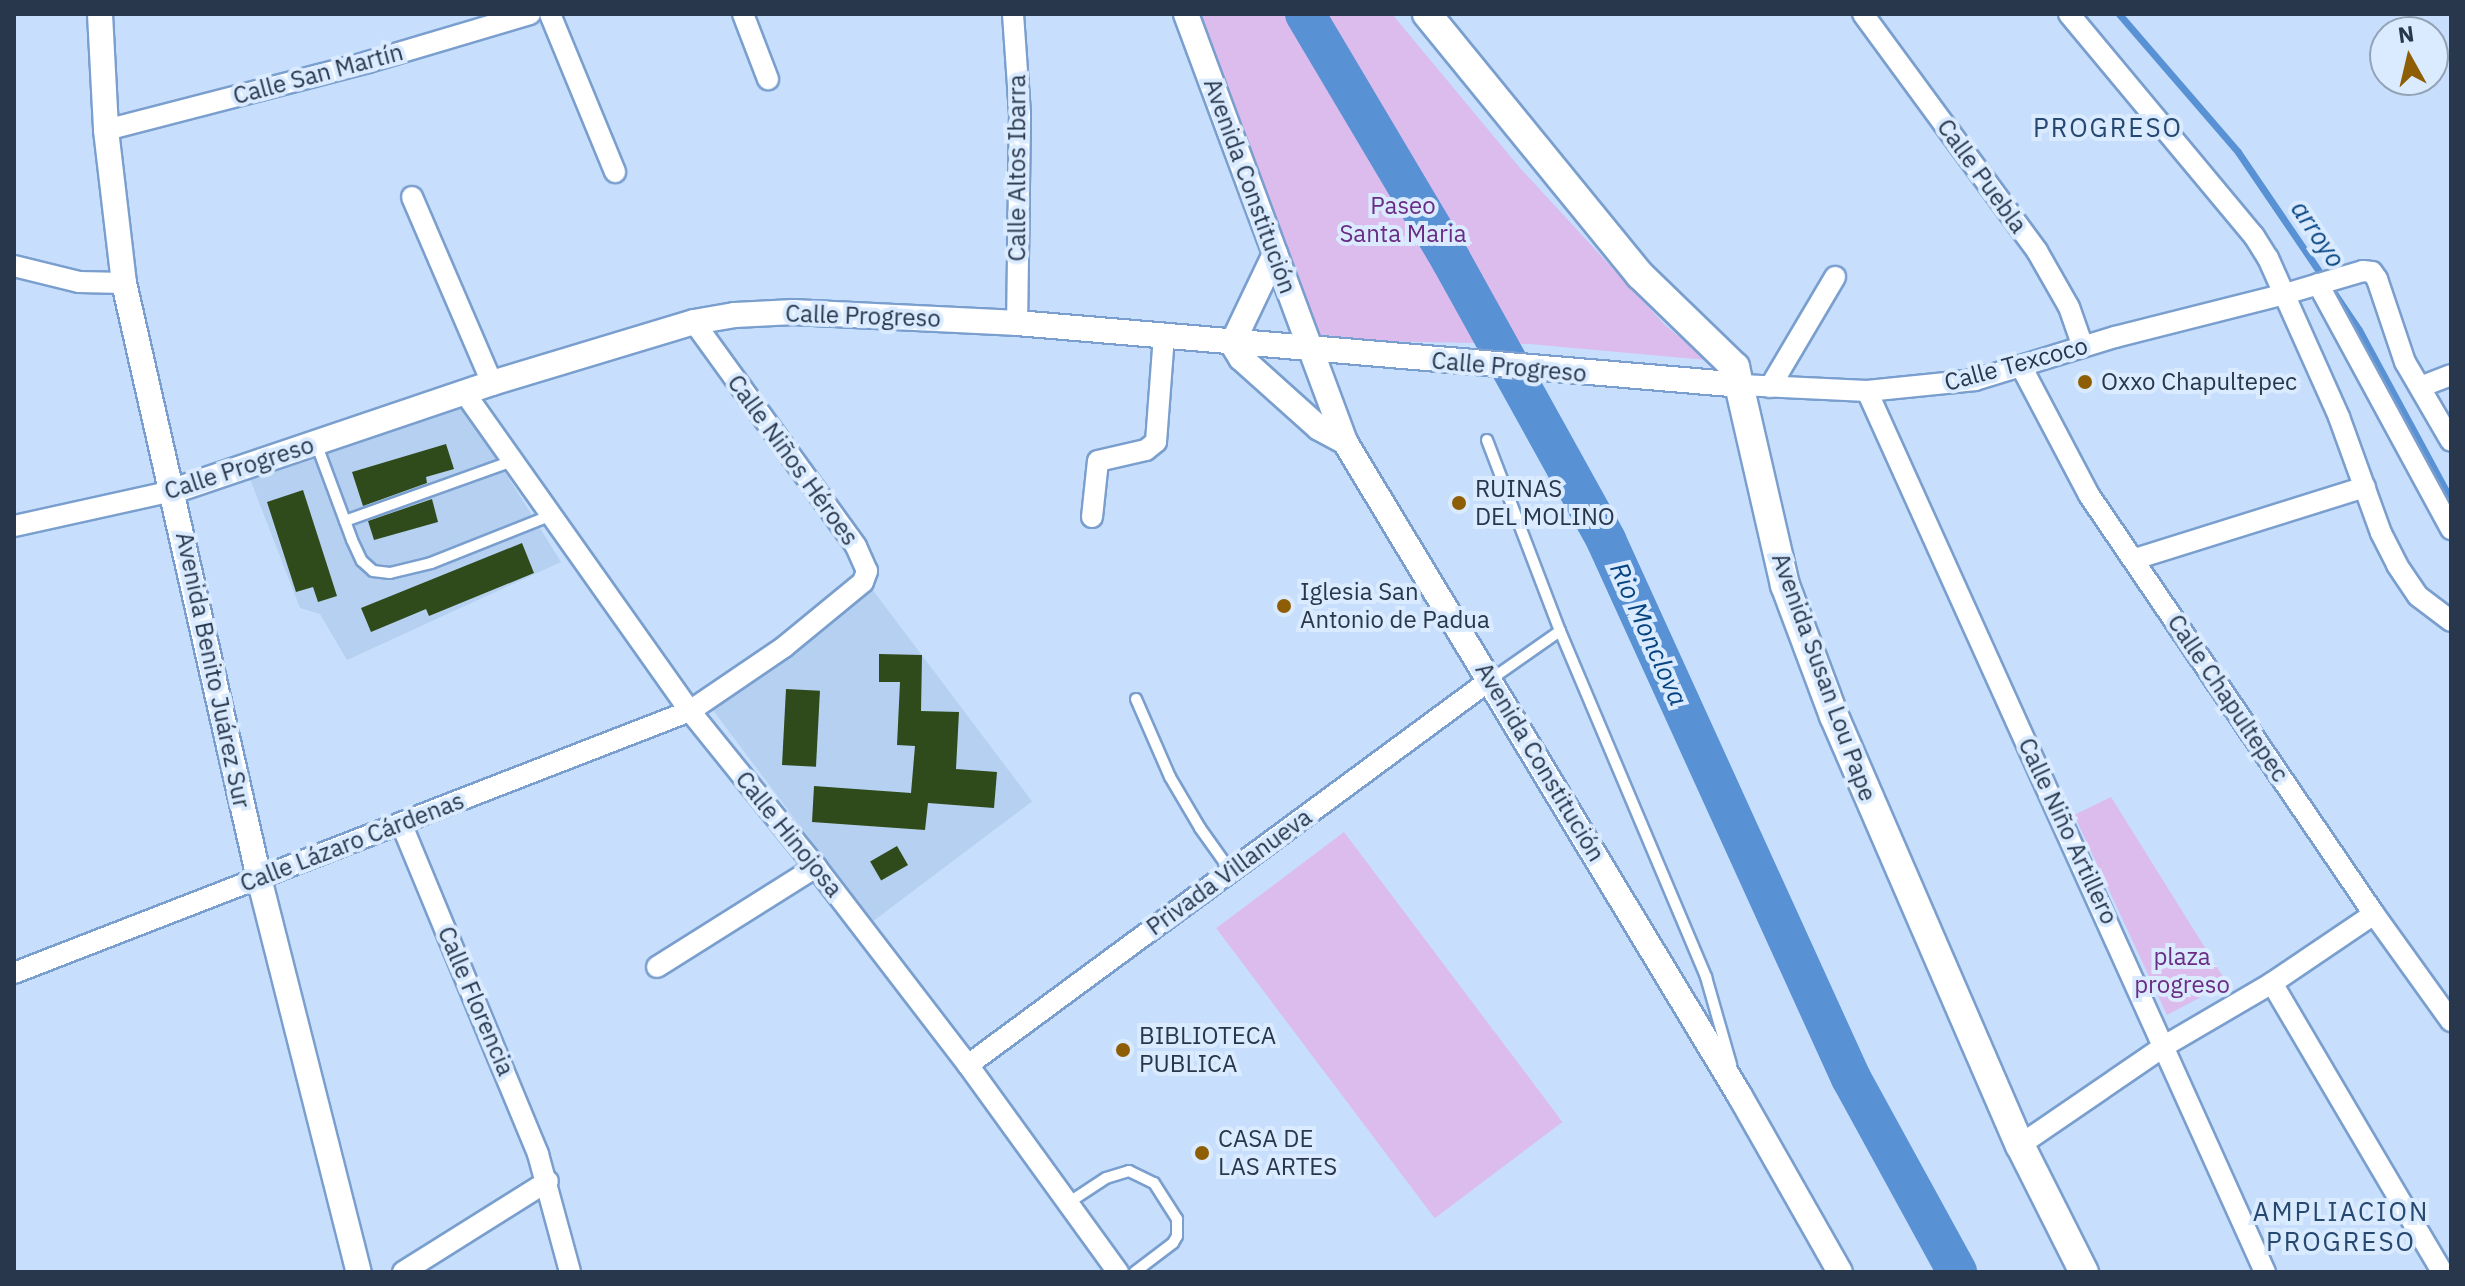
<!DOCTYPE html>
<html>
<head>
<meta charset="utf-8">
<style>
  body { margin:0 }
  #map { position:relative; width:2465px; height:1286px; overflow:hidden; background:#c7dffc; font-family:"IBM Plex Sans",sans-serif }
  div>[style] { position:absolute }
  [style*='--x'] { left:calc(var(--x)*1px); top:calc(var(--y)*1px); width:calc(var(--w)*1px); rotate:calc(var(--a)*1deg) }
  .built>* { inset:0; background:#b5d0f0; transform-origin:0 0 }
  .green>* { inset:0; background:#dcbbed; transform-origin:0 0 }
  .stream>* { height:7px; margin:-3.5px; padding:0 3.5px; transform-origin:3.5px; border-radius:3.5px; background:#5991d5 }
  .river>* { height:40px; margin:-20px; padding:0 20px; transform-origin:20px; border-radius:20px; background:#5991d5 }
  .building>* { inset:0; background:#2f4b1b; transform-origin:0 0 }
  .roads { filter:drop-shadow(2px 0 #7a9fce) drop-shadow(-2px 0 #7a9fce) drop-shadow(0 2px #7a9fce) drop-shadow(0 -2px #7a9fce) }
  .service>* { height:10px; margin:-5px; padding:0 5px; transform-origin:5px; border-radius:5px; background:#fff }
  .minor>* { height:20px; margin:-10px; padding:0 10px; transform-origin:10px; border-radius:10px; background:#fff }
  .tertiary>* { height:24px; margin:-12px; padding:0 12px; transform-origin:12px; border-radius:12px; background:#fff }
  .secondary>* { height:28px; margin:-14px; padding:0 14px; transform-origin:14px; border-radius:14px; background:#fff }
  .dots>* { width:22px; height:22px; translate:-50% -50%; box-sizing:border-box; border:4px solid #dbebff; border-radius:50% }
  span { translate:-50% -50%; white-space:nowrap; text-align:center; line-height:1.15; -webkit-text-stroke:8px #dbebff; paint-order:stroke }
  .street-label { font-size:24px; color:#28374b }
  .park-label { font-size:24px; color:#6a2d85 }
  .poi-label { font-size:24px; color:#28374b }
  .left { translate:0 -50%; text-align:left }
  .neighbourhood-label { font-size:26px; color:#264972; letter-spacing:2px }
  .water-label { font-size:26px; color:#074582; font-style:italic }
  .frame { position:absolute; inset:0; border:16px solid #28374b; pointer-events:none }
  .north { position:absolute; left:2369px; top:16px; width:80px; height:80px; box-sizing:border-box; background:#dbebff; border:2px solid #93a3b7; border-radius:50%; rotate:352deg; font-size:22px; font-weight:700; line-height:32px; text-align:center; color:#28374b }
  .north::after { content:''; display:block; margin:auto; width:28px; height:36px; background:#8e5e07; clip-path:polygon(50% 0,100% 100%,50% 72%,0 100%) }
</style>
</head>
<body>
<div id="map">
  <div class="built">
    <i style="clip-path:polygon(462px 403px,561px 562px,347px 660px,320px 614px,300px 608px,250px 479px)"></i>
    <i style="left:872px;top:589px;width:266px;height:200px;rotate:53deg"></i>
  </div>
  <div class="green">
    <i style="clip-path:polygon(1194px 14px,1392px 14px,1520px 168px,1665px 325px,1707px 360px,1529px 344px,1322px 340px,1259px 189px)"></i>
    <i style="clip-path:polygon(2111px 797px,2227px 983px,2167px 1015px,2074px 815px)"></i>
    <i style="left:1344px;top:832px;width:363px;height:160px;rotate:53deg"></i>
  </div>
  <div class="stream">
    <i style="--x:2119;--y:14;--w:182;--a:49.2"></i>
    <i style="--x:2238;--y:152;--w:155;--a:55.8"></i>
    <i style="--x:2332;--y:290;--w:48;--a:56"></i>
    <i style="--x:2359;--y:330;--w:193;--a:61.6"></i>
  </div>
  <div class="river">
    <i style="--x:1305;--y:14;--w:286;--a:59.3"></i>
    <i style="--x:1451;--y:260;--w:320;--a:61"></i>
    <i style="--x:1606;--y:540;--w:591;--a:65.52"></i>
    <i style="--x:1851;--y:1078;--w:221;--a:61.3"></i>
  </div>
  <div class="building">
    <i style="clip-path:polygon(446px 444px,454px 469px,426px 477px,427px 483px,363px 506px,352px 472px)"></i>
    <i style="clip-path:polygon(303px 490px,337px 596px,318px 602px,313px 587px,296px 592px,267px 502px)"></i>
    <i style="clip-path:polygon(432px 499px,438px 522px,374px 540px,368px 521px)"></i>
    <i style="clip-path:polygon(522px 543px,534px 573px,429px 616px,426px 609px,371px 632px,361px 608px)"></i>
    <i style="clip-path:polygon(879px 654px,922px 655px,921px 711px,959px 712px,956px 769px,997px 772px,994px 808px,928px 803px,925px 830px,812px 822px,814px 786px,911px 793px,915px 746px,897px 745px,900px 682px,879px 682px)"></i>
    <i style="left:786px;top:689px;width:34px;height:76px;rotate:3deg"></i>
    <i style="left:897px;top:846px;width:22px;height:31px;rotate:60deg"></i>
  </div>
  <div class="roads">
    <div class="service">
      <i style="--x:1487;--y:440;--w:204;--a:69.1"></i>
      <i style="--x:1560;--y:631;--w:85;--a:145"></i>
      <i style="--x:316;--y:443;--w:103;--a:69.6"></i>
      <i style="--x:352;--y:540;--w:23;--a:65"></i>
      <i style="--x:362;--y:561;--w:15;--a:42"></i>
      <i style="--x:373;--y:571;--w:17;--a:7"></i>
      <i style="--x:390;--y:573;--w:42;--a:-13.7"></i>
      <i style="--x:431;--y:563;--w:127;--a:-21.7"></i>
      <i style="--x:345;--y:521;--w:175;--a:-19.7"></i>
      <i style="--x:1560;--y:631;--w:376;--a:67.1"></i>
      <i style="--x:1706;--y:977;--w:91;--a:74"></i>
      <i style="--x:1136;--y:699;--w:85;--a:66.4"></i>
      <i style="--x:1170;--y:777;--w:59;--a:59.5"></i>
      <i style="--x:1200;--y:828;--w:52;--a:54.5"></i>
      <i style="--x:1068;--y:1203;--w:45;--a:-33.3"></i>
      <i style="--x:1106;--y:1178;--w:24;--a:-17"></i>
      <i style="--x:1129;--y:1171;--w:28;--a:26"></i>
      <i style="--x:1154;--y:1183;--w:43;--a:57.4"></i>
      <i style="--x:1177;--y:1219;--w:17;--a:90"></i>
      <i style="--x:1177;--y:1236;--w:8;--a:120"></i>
      <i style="--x:1173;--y:1243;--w:48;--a:142.7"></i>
    </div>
    <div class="minor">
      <i style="--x:550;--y:14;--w:171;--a:67.6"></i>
      <i style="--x:743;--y:14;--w:70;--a:69"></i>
      <i style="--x:1013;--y:14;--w:100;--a:86"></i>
      <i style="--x:1020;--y:114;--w:209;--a:90.8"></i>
      <i style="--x:1863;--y:14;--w:294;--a:53.7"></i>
      <i style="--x:2037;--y:251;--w:64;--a:60.3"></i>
      <i style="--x:2069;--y:307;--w:42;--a:70.7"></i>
      <i style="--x:2069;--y:14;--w:289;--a:50.2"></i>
      <i style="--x:2254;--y:236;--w:26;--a:58"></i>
      <i style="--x:2268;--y:258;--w:174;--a:65.9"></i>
      <i style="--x:2339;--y:417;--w:123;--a:70.1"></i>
      <i style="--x:2381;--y:533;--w:36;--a:63"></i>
      <i style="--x:2397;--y:565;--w:37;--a:56"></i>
      <i style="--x:2418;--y:596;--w:41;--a:37.1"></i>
      <i style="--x:106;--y:130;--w:271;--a:-14.5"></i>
      <i style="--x:368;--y:62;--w:169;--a:-16.5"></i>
      <i style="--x:412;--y:197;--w:202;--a:66.7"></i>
      <i style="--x:14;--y:266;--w:67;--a:13.8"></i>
      <i style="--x:79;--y:282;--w:45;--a:1.3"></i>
      <i style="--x:2318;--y:284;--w:279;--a:61.5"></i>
      <i style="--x:2021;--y:366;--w:146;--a:62.2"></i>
      <i style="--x:2089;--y:495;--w:507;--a:55.78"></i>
      <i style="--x:2374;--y:914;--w:132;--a:54.3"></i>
      <i style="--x:1741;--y:385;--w:126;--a:2.7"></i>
      <i style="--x:1867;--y:391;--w:109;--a:-5.8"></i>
      <i style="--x:1975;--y:380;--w:146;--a:-17.1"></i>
      <i style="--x:2115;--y:337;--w:175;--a:-14.2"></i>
      <i style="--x:2285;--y:294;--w:81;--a:-16.4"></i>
      <i style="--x:2363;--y:271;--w:9;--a:6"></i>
      <i style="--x:2372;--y:272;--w:9;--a:54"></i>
      <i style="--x:2377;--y:279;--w:88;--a:71.4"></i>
      <i style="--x:2405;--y:362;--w:91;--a:59.8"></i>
      <i style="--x:1770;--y:387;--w:128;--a:-59.4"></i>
      <i style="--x:2420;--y:387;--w:33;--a:-21"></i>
      <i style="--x:1867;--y:391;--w:967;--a:65.69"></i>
      <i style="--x:464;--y:392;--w:391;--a:54.7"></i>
      <i style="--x:690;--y:711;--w:201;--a:51.1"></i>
      <i style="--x:816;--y:867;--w:250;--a:52.5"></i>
      <i style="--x:968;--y:1065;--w:256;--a:54.1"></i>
      <i style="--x:1092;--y:517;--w:56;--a:-83.9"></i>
      <i style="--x:1098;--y:461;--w:49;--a:-12.9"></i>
      <i style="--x:1146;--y:450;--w:13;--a:-39"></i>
      <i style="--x:1156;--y:442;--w:107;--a:-85.7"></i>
      <i style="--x:14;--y:526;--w:163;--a:-12.4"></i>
      <i style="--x:2135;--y:559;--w:241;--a:-17.4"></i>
      <i style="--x:401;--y:823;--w:358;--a:67.5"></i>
      <i style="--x:538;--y:1154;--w:122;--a:74.8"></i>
      <i style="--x:657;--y:967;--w:188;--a:-32.2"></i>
      <i style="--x:14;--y:973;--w:725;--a:-21.19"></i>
      <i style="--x:690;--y:711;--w:114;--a:-34.2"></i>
      <i style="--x:784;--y:647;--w:102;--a:-39.4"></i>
      <i style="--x:863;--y:582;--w:12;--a:-70"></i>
      <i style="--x:867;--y:571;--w:27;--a:-114"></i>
      <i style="--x:856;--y:546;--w:276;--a:-125.9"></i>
      <i style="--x:2272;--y:983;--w:335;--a:59.5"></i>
      <i style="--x:968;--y:1065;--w:649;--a:-36.41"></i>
      <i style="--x:2020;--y:1145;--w:177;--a:-34.4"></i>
      <i style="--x:2166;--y:1045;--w:123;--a:-30.3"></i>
      <i style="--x:2272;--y:983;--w:123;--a:-34.1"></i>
      <i style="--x:403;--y:1272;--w:171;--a:-32.1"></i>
    </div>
    <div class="tertiary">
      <i style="--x:100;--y:14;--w:116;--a:87"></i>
      <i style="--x:106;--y:130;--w:154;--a:83.3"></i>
      <i style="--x:124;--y:283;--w:610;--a:77.22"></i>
      <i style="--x:259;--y:878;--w:406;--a:75.8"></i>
      <i style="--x:1186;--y:14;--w:457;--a:69.6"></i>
      <i style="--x:1345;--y:442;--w:764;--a:58.87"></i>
      <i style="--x:1740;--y:1096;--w:202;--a:60.4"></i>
      <i style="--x:1231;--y:342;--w:19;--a:58"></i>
      <i style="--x:1241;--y:358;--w:105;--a:41.9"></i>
      <i style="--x:1319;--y:428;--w:30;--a:28"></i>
      <i style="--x:1233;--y:342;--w:98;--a:-64.5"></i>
      <i style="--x:173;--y:491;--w:337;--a:-18.7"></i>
      <i style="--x:492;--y:383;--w:211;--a:-16.8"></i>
      <i style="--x:694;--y:322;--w:42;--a:-9.7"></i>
      <i style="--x:735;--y:315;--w:59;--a:-2.9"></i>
      <i style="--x:794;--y:312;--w:223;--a:2.8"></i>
      <i style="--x:1017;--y:323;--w:727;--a:4.89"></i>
    </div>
    <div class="secondary">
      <i style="--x:1427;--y:14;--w:337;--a:50.8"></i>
      <i style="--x:1640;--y:275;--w:132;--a:44.1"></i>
      <i style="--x:1735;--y:367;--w:224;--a:77.1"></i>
      <i style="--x:1785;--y:585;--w:140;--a:69.5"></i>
      <i style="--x:1834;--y:716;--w:468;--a:66.6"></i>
      <i style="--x:2020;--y:1145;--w:142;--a:63.3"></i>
    </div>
  </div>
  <div class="dots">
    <i style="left:2085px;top:382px;background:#8e5e07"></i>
    <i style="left:1459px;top:503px;background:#8e5e07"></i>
    <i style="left:1284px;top:606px;background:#8e5e07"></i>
    <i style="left:1123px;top:1050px;background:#8e5e07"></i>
    <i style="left:1202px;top:1153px;background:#8e5e07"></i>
  </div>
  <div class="street-label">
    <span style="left:318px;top:74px;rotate:-15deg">Calle San Martín</span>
    <span style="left:1017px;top:168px;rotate:-90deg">Calle Altos Ibarra</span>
    <span style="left:1982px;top:176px;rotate:54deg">Calle Puebla</span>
    <span style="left:1250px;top:186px;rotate:70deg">Avenida Constitución</span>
    <span style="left:863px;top:316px;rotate:2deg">Calle Progreso</span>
    <span style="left:2016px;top:364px;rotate:-15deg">Calle Texcoco</span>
    <span style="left:1509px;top:367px;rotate:5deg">Calle Progreso</span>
    <span style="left:793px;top:460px;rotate:54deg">Calle Niños Héroes</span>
    <span style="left:239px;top:468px;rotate:-18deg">Calle Progreso</span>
    <span style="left:213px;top:670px;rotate:78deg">Avenida Benito Juárez Sur</span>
    <span style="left:1824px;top:677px;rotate:70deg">Avenida Susan Lou Pape</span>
    <span style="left:2228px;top:698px;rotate:56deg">Calle Chapultepec</span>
    <span style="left:1540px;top:762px;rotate:59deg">Avenida Constitución</span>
    <span style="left:2068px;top:831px;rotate:65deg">Calle Niño Artillero</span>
    <span style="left:789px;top:834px;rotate:51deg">Calle Hinojosa</span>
    <span style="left:352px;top:842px;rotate:-21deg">Calle Lázaro Cárdenas</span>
    <span style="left:1229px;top:872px;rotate:-36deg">Privada Villanueva</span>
    <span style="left:476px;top:1001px;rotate:67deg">Calle Florencia</span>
  </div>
  <div class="park-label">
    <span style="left:1403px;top:220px">Paseo<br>Santa Maria</span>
    <span style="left:2182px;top:971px">plaza<br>progreso</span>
  </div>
  <div class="poi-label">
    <span class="left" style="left:2101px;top:382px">Oxxo Chapultepec</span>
    <span class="left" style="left:1475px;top:503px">RUINAS<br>DEL MOLINO</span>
    <span class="left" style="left:1300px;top:606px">Iglesia San<br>Antonio de Padua</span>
    <span class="left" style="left:1139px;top:1050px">BIBLIOTECA<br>PUBLICA</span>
    <span class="left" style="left:1218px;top:1153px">CASA DE<br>LAS ARTES</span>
  </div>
  <div class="neighbourhood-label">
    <span style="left:2108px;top:128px">PROGRESO</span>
    <span style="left:2341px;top:1227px">AMPLIACION<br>PROGRESO</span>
  </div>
  <div class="water-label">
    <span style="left:2318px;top:234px;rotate:56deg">arroyo</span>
    <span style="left:1649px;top:634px;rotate:66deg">Rio Monclova</span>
  </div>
  <div class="frame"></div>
  <div class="north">N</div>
</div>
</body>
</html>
